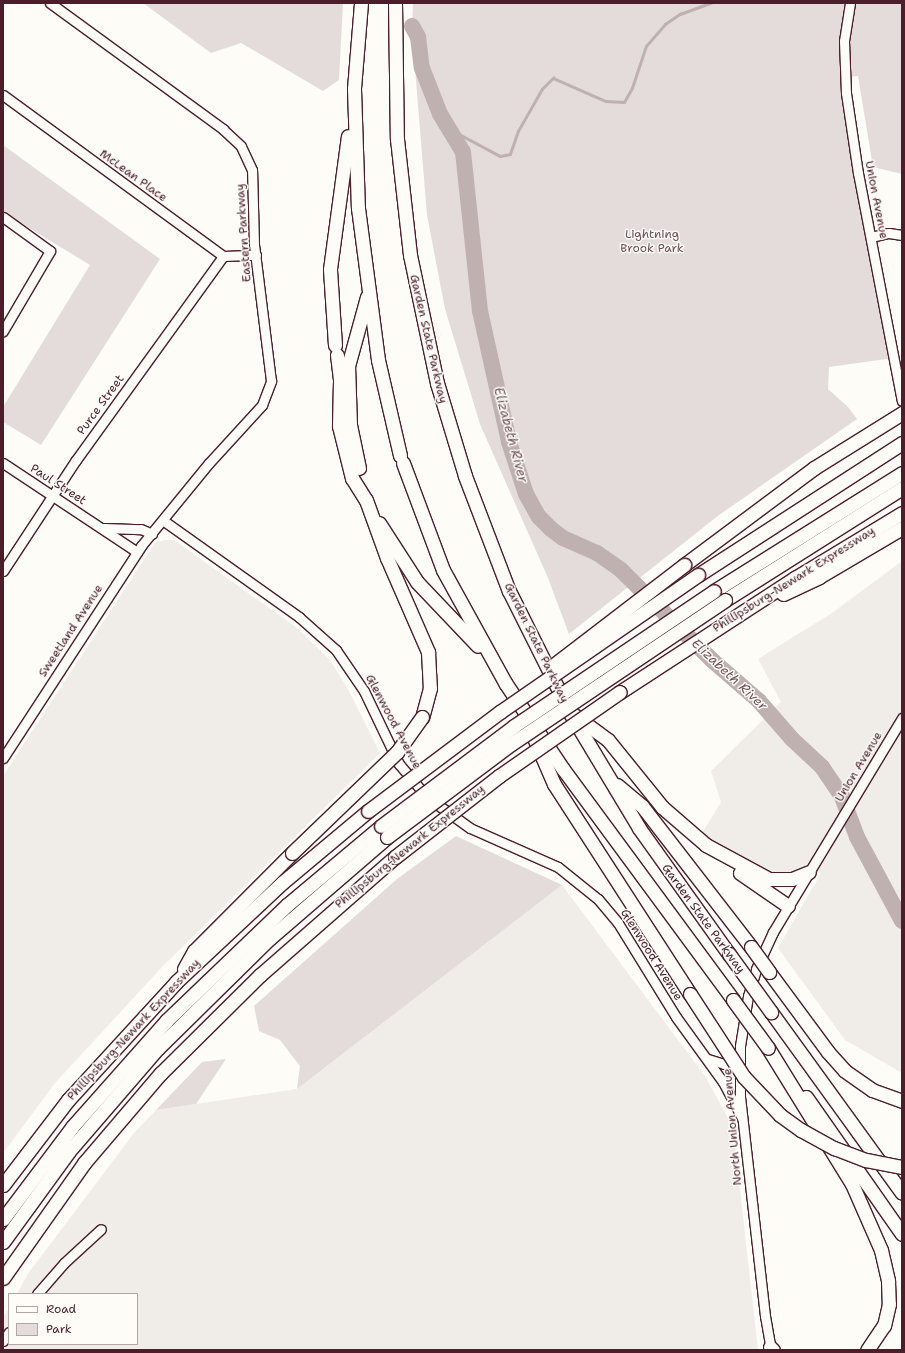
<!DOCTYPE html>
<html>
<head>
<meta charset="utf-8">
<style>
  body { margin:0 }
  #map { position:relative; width:905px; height:1353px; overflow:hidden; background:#fdfcf7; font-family:"Shantell Sans",sans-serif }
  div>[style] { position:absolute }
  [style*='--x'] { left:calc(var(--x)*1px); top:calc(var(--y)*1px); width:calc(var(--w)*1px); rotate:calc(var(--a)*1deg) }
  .built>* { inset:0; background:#f0ece8 }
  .green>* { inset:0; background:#e3dcda }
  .stream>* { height:2.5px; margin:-1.25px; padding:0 1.25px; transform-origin:1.25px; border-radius:1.25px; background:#c0b1b1 }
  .river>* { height:16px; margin:-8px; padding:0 8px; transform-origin:8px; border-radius:8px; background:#c0b1b1 }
  .roads { filter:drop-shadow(1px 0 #4a1f2b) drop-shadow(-1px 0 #4a1f2b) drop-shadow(0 1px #4a1f2b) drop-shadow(0 -1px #4a1f2b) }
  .minor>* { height:9px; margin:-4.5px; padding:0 4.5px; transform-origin:4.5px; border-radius:4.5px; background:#fdfcf7 }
  .highway>* { height:13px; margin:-6.5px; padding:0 6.5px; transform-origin:6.5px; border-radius:6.5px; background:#fdfcf7 }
  .bridges { filter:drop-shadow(1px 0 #4a1f2b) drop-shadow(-1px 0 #4a1f2b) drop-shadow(0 1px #4a1f2b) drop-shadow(0 -1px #4a1f2b) }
  .highway-bridge>* { height:13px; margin:-6.5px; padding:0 6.5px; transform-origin:6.5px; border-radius:6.5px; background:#fdfcf7 }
  span { translate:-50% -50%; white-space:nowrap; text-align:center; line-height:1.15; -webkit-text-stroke:3px #fdfcf7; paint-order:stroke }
  .street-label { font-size:12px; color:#4a1f2b }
  .park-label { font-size:12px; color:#704e57 }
  .water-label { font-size:13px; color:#73525a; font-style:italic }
  .frame { position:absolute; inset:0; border:4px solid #4a1f2b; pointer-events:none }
  .legend { position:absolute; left:8px; top:1293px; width:130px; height:52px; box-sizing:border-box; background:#fdfcf7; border:1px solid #b5a4a5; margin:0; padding:5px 7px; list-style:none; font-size:12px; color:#4a1f2b }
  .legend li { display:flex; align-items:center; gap:8px; height:20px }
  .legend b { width:20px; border:1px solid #b5a4a5 }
</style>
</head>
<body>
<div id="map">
  <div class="built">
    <i style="clip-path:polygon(164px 540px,174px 540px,297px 628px,330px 660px,349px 691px,380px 753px,162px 967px,55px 1083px,3px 1153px,3px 776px,155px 543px)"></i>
    <i style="clip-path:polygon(902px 561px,902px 1073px,845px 1040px,778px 948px,821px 873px,769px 873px,702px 833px,721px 802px,711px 771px,781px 702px,758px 659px,832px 613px)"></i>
    <i style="clip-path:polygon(562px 885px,705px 1076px,733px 1127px,758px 1350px,3px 1350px,3px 1318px,9px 1308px,9px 1344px,137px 1344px,137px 1294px,17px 1294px,27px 1275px,134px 1133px,156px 1110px,297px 1089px)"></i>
  </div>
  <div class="green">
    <i style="clip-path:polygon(143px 3px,343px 3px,339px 80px,323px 91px,241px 43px,211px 53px)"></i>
    <i style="clip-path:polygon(413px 3px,902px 3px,902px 174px,873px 167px,858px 76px,845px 77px,894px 358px,829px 367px,828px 389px,848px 407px,857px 419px,719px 515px,569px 634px,548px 578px,480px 424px,445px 309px,427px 215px,412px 32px)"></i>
    <i style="clip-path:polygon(3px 145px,160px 259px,41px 445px,3px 422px,3px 407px,90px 265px,3px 212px)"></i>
    <i style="clip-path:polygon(456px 836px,562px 885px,297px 1089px,300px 1066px,280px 1040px,259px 1031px,254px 1006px,397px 879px)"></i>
    <i style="clip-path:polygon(226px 1059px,196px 1104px,156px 1110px,202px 1062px)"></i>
  </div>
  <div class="stream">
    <i style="--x:901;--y:3;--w:1;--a:0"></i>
    <i style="--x:448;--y:128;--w:59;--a:28.3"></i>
    <i style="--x:500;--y:156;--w:10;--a:-11"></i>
    <i style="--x:510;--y:154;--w:24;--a:-71"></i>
    <i style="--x:518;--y:131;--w:48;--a:-60.3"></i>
    <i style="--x:542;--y:89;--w:16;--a:-45"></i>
    <i style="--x:553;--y:78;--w:58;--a:23.5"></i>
    <i style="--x:606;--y:101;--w:18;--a:3"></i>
    <i style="--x:624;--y:102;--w:16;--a:-60"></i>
    <i style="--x:632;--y:88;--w:44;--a:-71.6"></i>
    <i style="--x:646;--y:46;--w:29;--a:-49"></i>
    <i style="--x:665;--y:24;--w:18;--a:-34"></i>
    <i style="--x:680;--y:14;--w:33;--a:-20"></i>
  </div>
  <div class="river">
    <i style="--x:412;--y:26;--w:13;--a:61"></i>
    <i style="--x:418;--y:37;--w:31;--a:83"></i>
    <i style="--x:422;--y:68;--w:49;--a:68.6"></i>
    <i style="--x:440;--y:114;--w:44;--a:58.8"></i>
    <i style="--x:463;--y:152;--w:160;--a:83.9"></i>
    <i style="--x:480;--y:311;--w:134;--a:77.5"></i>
    <i style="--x:509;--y:442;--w:55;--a:71.9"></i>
    <i style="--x:526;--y:494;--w:26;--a:61"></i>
    <i style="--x:539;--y:517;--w:17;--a:45"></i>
    <i style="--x:551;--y:529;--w:15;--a:37"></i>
    <i style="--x:563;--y:538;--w:37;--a:24"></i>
    <i style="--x:597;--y:553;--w:29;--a:35"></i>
    <i style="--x:621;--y:570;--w:129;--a:44.7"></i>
    <i style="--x:713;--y:661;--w:61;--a:41"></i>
    <i style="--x:759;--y:701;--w:50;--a:49"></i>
    <i style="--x:792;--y:739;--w:41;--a:43"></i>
    <i style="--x:822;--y:767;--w:36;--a:56"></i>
    <i style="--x:842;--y:797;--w:43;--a:69.4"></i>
    <i style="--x:857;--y:837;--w:95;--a:61.8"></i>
  </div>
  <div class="roads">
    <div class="minor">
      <i style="--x:850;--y:3;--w:38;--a:99"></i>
      <i style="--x:844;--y:41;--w:52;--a:87.8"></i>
      <i style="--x:846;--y:93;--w:81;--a:81.5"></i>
      <i style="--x:858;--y:173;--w:232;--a:79.1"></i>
      <i style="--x:3;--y:95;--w:273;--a:36.2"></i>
      <i style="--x:223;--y:256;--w:33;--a:-2"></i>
      <i style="--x:3;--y:217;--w:58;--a:35.9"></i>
      <i style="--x:50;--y:251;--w:93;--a:120.4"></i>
      <i style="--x:871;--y:237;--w:18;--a:-13"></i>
      <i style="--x:889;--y:233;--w:13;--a:9"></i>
      <i style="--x:3;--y:463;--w:161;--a:33.6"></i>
      <i style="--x:164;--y:521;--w:166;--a:35.4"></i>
      <i style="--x:299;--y:617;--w:50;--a:41.7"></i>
      <i style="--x:336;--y:650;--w:50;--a:55.7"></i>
      <i style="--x:364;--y:691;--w:81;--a:64.4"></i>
      <i style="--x:399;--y:764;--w:43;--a:49.7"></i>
      <i style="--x:427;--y:797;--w:53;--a:35.8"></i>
      <i style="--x:470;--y:828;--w:96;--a:23.9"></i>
      <i style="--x:558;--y:867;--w:51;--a:38.7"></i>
      <i style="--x:598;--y:899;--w:31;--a:50"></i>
      <i style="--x:618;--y:923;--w:110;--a:58.3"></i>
      <i style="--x:676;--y:1017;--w:80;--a:54.1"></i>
      <i style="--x:723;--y:1082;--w:41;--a:62.2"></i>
      <i style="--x:104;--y:528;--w:37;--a:2"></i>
      <i style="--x:141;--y:529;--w:12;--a:24"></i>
      <i style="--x:3;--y:571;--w:133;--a:-56.7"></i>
      <i style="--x:76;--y:460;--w:251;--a:-54.2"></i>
      <i style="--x:3;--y:758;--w:253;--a:-56.9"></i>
      <i style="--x:141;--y:546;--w:107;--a:-50.7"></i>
      <i style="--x:209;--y:463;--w:79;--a:-47.6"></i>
      <i style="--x:262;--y:405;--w:26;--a:-69"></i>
      <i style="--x:271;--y:381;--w:138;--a:-97.1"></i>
      <i style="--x:254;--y:244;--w:74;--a:-91.5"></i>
      <i style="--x:252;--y:170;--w:26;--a:-115"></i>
      <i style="--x:241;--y:146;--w:25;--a:-137"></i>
      <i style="--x:223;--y:129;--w:214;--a:-143.9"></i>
      <i style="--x:708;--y:1059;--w:17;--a:17"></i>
      <i style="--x:724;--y:1064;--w:15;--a:-23"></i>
      <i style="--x:37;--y:1294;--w:41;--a:-48.9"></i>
      <i style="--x:64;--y:1263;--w:50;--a:-42.6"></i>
      <i style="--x:3;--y:1341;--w:11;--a:-56"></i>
      <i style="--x:771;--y:1350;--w:35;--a:-100"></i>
      <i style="--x:765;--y:1316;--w:220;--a:-96.5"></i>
      <i style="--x:740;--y:1097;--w:51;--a:-90"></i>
      <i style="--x:740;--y:1046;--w:51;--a:-80.9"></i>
      <i style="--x:748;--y:996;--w:28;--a:-73"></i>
      <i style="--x:756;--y:969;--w:41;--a:-65.3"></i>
      <i style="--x:773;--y:932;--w:250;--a:-58.9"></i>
    </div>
    <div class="highway">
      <i style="--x:361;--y:3;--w:86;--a:94.7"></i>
      <i style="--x:354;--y:89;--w:119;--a:88.1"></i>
      <i style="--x:358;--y:208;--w:153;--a:82.5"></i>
      <i style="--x:378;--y:360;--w:98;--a:77"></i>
      <i style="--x:395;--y:3;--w:136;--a:89.2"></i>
      <i style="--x:397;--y:139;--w:117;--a:83.6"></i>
      <i style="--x:410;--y:255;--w:131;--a:78.1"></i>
      <i style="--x:437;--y:383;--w:97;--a:73.2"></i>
      <i style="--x:465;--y:476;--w:123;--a:69.1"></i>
      <i style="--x:509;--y:591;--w:136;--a:63.4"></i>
      <i style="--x:570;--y:713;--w:134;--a:59"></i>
      <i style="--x:639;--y:828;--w:155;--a:54.5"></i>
      <i style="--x:335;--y:345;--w:76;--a:-93.8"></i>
      <i style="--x:330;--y:269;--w:134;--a:-82.3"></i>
      <i style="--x:337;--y:355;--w:26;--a:83"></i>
      <i style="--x:340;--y:381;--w:45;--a:91.3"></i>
      <i style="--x:339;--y:426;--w:54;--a:76"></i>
      <i style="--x:352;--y:478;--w:26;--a:58"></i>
      <i style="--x:366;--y:500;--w:62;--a:70.1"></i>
      <i style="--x:387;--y:558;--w:103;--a:66.4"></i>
      <i style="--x:428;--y:652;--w:36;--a:87"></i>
      <i style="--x:430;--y:688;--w:30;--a:105"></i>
      <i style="--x:403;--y:463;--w:114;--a:69.5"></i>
      <i style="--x:443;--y:570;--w:130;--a:61.1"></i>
      <i style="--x:506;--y:684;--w:102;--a:56.2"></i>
      <i style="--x:563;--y:769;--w:287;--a:53.6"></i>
      <i style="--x:359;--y:468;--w:44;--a:-101.8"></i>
      <i style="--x:350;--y:425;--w:59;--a:-91.9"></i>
      <i style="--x:348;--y:366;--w:72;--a:-74.6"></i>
      <i style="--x:379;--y:523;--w:70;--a:57.2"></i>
      <i style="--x:417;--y:582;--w:88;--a:46.4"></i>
      <i style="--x:684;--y:565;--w:162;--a:-36.7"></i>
      <i style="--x:814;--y:468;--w:104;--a:-32"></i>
      <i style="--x:698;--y:575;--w:243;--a:-32.9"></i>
      <i style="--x:714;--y:591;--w:222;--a:-32.1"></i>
      <i style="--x:783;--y:594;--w:40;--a:-25"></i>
      <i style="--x:819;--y:577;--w:96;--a:-30.6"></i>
      <i style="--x:725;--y:600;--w:209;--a:-32.3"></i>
      <i style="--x:620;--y:692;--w:209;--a:-33.1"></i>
      <i style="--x:795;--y:578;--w:125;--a:-31.3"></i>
      <i style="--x:574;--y:715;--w:42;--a:36.3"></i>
      <i style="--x:608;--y:740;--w:86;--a:51.1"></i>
      <i style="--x:662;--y:807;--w:58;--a:40.8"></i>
      <i style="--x:706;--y:845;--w:72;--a:28.4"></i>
      <i style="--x:769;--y:879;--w:23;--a:0"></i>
      <i style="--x:792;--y:879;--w:18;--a:-22"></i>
      <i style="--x:534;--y:738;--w:50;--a:66.5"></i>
      <i style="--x:554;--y:784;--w:250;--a:57.1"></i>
      <i style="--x:617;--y:785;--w:33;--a:40"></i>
      <i style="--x:642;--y:806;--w:178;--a:52.3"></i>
      <i style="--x:740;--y:873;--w:58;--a:34.5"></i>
      <i style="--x:184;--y:969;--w:21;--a:-61"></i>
      <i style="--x:194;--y:951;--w:139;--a:-45"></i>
      <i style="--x:769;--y:972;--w:99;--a:53.6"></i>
      <i style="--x:828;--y:1052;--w:25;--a:48"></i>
      <i style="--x:845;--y:1071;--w:33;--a:35"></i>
      <i style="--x:872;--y:1090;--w:32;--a:20"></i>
      <i style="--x:771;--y:1012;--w:223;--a:54.1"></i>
      <i style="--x:768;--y:1048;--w:160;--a:58.3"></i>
      <i style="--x:852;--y:1184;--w:72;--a:66.3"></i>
      <i style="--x:881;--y:1250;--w:32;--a:77"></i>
      <i style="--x:888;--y:1281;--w:23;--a:88"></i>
      <i style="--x:889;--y:1304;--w:22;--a:103"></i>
      <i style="--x:884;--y:1325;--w:30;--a:124"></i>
      <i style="--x:806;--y:1097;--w:167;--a:55"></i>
      <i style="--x:3;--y:1185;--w:107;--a:-52.6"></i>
      <i style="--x:68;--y:1100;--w:160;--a:-47.5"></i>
      <i style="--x:176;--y:982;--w:146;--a:-43.1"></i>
      <i style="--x:283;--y:882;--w:111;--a:-39.9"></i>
      <i style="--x:3;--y:1219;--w:115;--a:-53.1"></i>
      <i style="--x:72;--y:1127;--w:142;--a:-48.4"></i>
      <i style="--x:166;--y:1021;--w:168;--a:-43.8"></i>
      <i style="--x:287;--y:905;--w:123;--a:-40"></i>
      <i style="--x:3;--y:1242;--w:112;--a:-54"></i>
      <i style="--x:69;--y:1151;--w:136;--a:-49.2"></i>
      <i style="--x:158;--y:1048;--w:157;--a:-44.5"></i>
      <i style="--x:270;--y:938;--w:155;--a:-40.8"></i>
      <i style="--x:3;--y:1278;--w:141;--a:-54.8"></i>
      <i style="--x:84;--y:1163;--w:118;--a:-49.5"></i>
      <i style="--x:161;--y:1073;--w:139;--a:-44.7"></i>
      <i style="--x:260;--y:975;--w:179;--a:-41.2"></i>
      <i style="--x:770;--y:1347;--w:4;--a:45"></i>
    </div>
  </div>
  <div class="bridges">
    <div class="highway-bridge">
      <i style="--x:555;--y:664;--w:163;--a:-37.5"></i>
      <i style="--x:368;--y:811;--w:165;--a:-36.9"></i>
      <i style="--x:500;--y:712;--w:241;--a:-34.7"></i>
      <i style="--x:381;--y:826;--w:166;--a:-36.9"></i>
      <i style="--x:514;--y:726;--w:241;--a:-34"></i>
      <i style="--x:387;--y:837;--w:155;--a:-36.9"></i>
      <i style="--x:511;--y:744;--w:258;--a:-33.9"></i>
      <i style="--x:292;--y:853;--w:146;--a:-43.9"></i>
      <i style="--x:397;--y:752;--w:43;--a:-54.5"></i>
      <i style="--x:395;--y:857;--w:132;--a:-37.9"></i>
      <i style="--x:499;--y:776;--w:147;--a:-34.8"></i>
      <i style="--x:751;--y:947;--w:31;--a:54"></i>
      <i style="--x:729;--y:954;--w:72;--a:54.1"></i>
      <i style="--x:690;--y:994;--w:99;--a:57"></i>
      <i style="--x:744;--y:1077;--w:52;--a:46.5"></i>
      <i style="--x:780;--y:1115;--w:26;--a:36"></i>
      <i style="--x:801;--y:1130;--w:38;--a:29"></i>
      <i style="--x:834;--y:1148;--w:34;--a:21"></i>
      <i style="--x:866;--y:1160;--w:37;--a:11"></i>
      <i style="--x:733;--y:1000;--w:59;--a:53.9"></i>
    </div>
  </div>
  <div class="street-label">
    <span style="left:133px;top:176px;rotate:36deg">McLean Place</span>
    <span style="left:876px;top:200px;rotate:79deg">Union Avenue</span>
    <span style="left:244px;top:233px;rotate:-94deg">Eastern Parkway</span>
    <span style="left:428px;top:339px;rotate:77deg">Garden State Parkway</span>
    <span style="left:101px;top:405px;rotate:-54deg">Purce Street</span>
    <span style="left:58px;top:485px;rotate:33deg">Paul Street</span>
    <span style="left:794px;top:580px;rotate:-32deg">Phillipsburg-Newark Expressway</span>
    <span style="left:71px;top:631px;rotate:-57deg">Sweetland Avenue</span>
    <span style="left:536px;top:643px;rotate:64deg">Garden State Parkway</span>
    <span style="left:393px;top:722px;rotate:62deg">Glenwood Avenue</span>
    <span style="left:859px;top:767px;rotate:-59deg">Union Avenue</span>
    <span style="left:410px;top:847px;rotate:-39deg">Phillipsburg-Newark Expressway</span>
    <span style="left:703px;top:919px;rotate:54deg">Garden State Parkway</span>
    <span style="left:651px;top:955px;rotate:58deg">Glenwood Avenue</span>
    <span style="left:134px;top:1030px;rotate:-47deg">Phillipsburg-Newark Expressway</span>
    <span style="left:733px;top:1127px;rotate:-95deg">North Union Avenue</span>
  </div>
  <div class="park-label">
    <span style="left:652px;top:242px">Lightning<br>Brook Park</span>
  </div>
  <div class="water-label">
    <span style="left:510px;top:435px;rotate:75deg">Elizabeth River</span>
    <span style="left:729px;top:675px;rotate:43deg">Elizabeth River</span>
  </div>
  <div class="frame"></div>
  <ul class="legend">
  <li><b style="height:5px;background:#fdfcf7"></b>Road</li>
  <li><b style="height:11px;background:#e3dcda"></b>Park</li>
  </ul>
</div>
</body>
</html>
